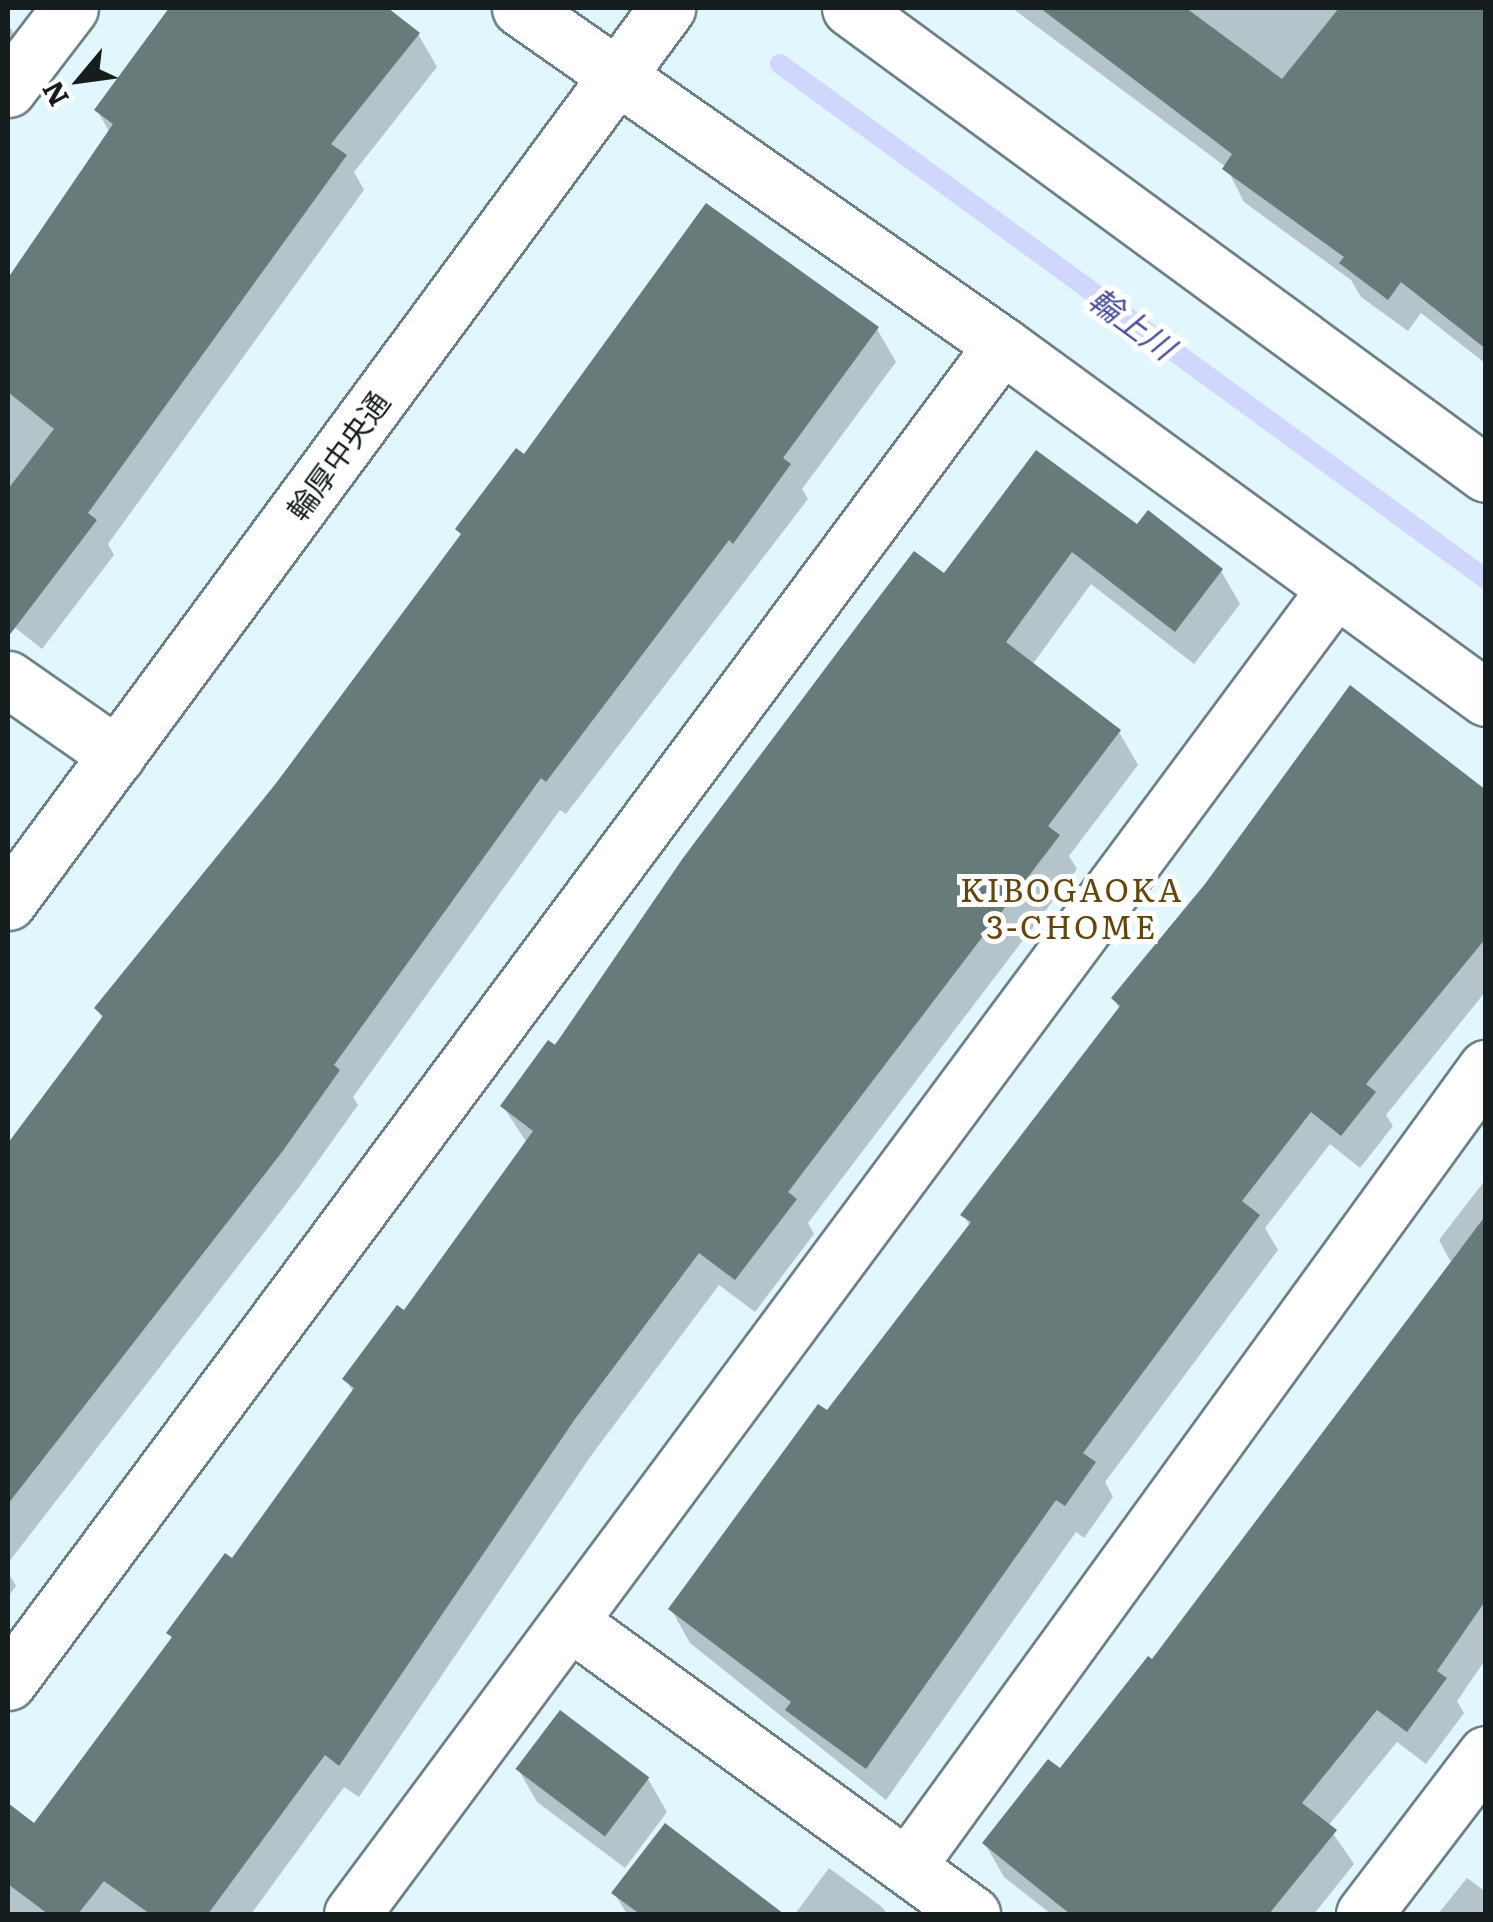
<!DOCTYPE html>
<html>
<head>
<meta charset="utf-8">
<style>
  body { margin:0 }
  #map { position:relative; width:1493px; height:1922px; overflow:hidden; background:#e2f6fd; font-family:Literata,"Noto Sans JP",serif }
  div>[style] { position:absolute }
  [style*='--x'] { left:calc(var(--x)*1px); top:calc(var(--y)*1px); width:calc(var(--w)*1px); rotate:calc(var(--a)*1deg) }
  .shadow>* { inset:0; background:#0003 }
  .stream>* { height:20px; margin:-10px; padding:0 10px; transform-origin:10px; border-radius:10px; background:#d0d6fc }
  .building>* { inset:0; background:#677b7a; transform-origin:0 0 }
  .roads { filter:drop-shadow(2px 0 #6e8087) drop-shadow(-2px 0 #6e8087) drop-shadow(0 2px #6e8087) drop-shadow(0 -2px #6e8087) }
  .street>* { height:55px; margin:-27.5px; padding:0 27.5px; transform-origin:27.5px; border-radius:27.5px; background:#fff }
  .secondary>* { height:55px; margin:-27.5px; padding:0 27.5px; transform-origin:27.5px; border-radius:27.5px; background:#fff }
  span { translate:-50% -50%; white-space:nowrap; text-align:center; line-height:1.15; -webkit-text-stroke:10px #fff; paint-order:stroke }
  .street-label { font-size:30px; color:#151d1f }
  .water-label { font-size:32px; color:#494d97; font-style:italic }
  .neighbourhood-label { font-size:32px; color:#62460b; letter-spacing:2.5px }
  .frame { position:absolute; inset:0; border:10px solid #151d1f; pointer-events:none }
  .north { position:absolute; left:30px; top:30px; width:100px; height:100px; -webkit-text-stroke:8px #fff; paint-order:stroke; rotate:241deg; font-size:28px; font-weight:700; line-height:40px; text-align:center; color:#151d1f }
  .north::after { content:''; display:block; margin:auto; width:35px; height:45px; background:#151d1f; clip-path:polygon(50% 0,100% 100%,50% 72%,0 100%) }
</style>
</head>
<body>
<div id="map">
  <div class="shadow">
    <i style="clip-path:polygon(213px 8px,383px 8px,418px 34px,437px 67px,354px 172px,364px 190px,108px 544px,114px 555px,42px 649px,8px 622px,8px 284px,110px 133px,97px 110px,178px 52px)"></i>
    <i style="clip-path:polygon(1012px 8px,1463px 8px,1486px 25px,1486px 364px,1421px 313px,1408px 331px,1361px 297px,1351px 280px,1244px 202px,1226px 167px)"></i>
    <i style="clip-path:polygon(8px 24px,19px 43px,8px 58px)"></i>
    <i style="clip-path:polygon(877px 329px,896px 362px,802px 489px,808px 499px,566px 814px,560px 810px,353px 1097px,358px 1105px,300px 1186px,8px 1563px,8px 1364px,15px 1354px,8px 1348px,8px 1146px,103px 1020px,97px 1009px,279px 783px,462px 536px,458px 529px,524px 457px)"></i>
    <i style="clip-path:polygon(1138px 527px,1221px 571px,1240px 604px,1194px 664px,1091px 584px,1032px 665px,1119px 732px,1138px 765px,1069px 856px,1077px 869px,808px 1223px,814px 1234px,755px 1312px,719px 1285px,593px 1453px,359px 1797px,344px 1787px,251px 1914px,8px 1914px,8px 1816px,13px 1810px,35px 1826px,173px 1640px,169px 1633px,232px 1562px,354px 1393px,345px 1379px,405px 1314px,527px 1143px,503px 1106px,945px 577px)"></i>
    <i style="clip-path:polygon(1486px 792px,1486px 991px,1386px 1115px,1393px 1126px,1360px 1168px,1330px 1144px,1265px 1228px,1278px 1250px,1105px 1482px,1113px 1497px,1084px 1538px,1076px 1532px,886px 1800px,690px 1643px,671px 1609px,971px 1227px,963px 1215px,1120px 1010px,1114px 999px)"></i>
    <i style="clip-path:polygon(1486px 1179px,1486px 1659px,1457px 1701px,1464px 1713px,1426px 1764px,1397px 1742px,1328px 1826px,1354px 1864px,1314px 1914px,1051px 1914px,1004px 1877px,985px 1844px,1061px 1772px,1153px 1663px,1452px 1264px,1439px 1240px)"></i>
    <i style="clip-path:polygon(8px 1572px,16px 1586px,8px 1597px)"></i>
    <i style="clip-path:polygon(518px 1769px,648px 1779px,667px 1812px,625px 1868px,537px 1802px)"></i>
    <i style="clip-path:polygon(666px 1826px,780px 1914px,627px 1914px,614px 1893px)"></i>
    <i style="clip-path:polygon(829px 1868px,882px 1907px,887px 1914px,795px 1914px)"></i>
    <i style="clip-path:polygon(1467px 1878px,1486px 1892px,1486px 1914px,1438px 1914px)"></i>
  </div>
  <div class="stream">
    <i style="--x:780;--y:64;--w:874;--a:36.11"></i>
  </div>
  <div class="building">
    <i style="clip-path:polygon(169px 8px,388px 8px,420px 33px,331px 144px,347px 155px,88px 513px,97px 520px,8px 637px,8px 489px,54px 429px,8px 392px,8px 278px,113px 124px,94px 110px)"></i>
    <i style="clip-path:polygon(1040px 8px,1186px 8px,1282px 79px,1339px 8px,1486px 8px,1486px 349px,1401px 282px,1388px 300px,1339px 263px,1344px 257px,1222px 169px,1232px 154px)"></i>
    <i style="clip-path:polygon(706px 203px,879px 327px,783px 458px,791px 464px,733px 544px,729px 540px,546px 782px,541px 778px,334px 1065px,340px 1070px,282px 1152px,8px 1504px,8px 1143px,103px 1016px,94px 1008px,277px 782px,461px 534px,455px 529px,516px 448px,524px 454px)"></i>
    <i style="clip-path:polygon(1036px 450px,1137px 524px,1148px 510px,1223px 569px,1175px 632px,1072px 552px,1006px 642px,1121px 730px,1048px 826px,1060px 835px,788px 1192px,797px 1199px,735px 1280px,699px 1253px,575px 1419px,339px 1766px,325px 1755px,208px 1914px,150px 1914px,104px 1881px,78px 1914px,48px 1914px,8px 1884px,8px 1803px,34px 1823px,172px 1637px,166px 1633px,225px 1553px,232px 1558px,354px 1388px,342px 1379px,397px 1305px,404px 1310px,533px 1131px,500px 1106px,548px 1040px,555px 1045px,683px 858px,863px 618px,914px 551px,944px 573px)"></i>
    <i style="clip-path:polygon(1350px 685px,1486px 790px,1486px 938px,1366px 1084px,1376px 1092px,1341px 1136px,1311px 1112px,1242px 1201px,1260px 1215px,1083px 1453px,1096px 1462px,1065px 1506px,1056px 1500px,866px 1769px,785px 1710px,791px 1702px,668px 1609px,818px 1404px,827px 1410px,971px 1222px,960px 1215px,1120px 1006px,1111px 998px,1205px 884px)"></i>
    <i style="clip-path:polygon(1486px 1215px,1486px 1600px,1437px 1671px,1447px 1678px,1407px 1732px,1377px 1710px,1302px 1803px,1337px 1830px,1269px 1914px,1070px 1914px,982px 1843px,1048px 1759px,1060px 1768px,1148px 1656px,1152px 1659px)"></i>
    <i style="left:560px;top:1710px;width:112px;height:74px;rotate:37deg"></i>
    <i style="clip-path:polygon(665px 1823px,784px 1914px,640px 1914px,611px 1893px)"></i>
  </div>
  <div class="roads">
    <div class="street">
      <i style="--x:520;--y:8;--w:588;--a:34.96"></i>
      <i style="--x:1002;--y:345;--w:599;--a:36.1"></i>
      <i style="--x:850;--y:8;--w:788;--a:36.23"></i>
      <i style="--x:8;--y:89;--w:102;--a:-52.6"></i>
      <i style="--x:8;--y:679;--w:133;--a:34.9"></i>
      <i style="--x:570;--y:1622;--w:497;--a:36"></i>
      <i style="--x:8;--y:1682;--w:1666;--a:-53.37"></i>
      <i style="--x:908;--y:1865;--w:985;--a:-54.05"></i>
      <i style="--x:352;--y:1914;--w:1651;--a:-53.42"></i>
      <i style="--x:1364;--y:1914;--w:201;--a:-52.7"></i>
    </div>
    <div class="secondary">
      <i style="--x:8;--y:902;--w:1111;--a:-53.6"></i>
    </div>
  </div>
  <div class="street-label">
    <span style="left:337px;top:455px;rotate:-54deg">輪厚中央通</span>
  </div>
  <div class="water-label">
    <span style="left:1133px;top:322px;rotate:36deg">輪上川</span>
  </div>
  <div class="neighbourhood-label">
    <span style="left:1072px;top:907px">KIBOGAOKA<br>3-CHOME</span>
  </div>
  <div class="frame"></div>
  <div class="north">N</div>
</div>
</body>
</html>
